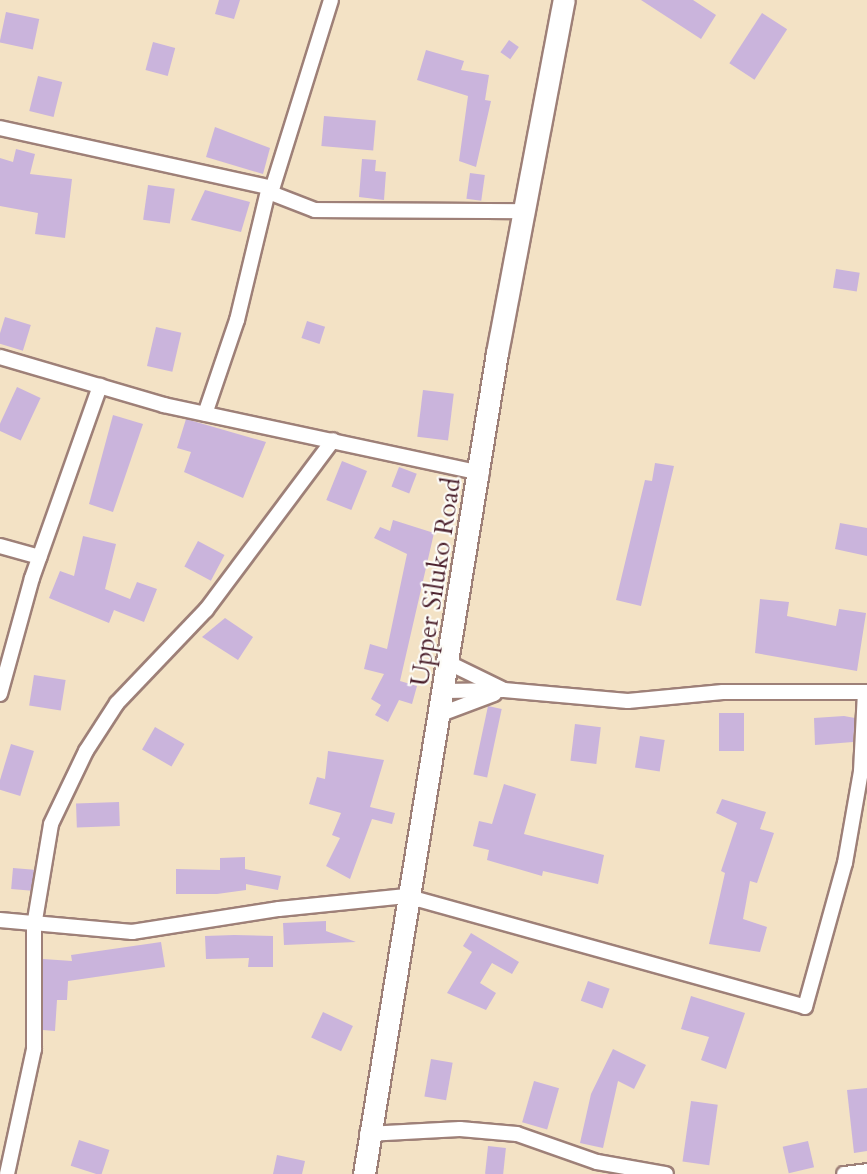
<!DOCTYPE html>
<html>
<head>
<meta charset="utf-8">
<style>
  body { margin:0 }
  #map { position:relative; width:867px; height:1174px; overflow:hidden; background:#f3e2c5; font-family:Cardo,serif }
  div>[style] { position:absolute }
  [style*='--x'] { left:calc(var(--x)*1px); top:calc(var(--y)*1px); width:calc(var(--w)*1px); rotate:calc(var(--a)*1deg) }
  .building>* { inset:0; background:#cab4dc; transform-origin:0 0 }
  .roads { filter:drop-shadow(2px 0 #9e8078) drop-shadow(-2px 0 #9e8078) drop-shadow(0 2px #9e8078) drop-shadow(0 -2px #9e8078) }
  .street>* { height:14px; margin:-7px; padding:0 7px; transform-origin:7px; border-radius:7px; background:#fff }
  .primary>* { height:21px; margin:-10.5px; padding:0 10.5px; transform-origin:10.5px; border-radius:10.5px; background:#fff }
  span { translate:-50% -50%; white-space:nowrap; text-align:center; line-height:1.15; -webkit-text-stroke:4.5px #fdfcf7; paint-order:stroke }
  .street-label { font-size:26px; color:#4a1f2b }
</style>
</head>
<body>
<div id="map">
  <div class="building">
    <i style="clip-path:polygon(219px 0,240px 0,234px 19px,215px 14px)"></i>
    <i style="clip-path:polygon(641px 0,693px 0,716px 15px,701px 39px)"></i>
    <i style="left:6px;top:12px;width:34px;height:31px;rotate:12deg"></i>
    <i style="left:762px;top:13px;width:30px;height:60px;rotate:33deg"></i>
    <i style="left:509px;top:40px;width:12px;height:15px;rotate:35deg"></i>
    <i style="left:153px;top:42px;width:23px;height:29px;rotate:15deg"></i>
    <i style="clip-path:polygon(426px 50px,464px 61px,461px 70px,489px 75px,485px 100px,491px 101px,476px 167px,459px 161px,468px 96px,417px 80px)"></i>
    <i style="left:38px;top:76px;width:25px;height:36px;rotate:14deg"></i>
    <i style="left:324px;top:116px;width:52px;height:30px;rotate:5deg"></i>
    <i style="clip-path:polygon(215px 127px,270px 148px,263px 174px,206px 157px)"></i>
    <i style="clip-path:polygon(16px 149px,35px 154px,30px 174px,72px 179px,65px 238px,35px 234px,38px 213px,0 206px,0 158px,13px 162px)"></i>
    <i style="clip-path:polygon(362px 159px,376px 160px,375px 171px,386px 172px,384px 200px,359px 197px)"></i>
    <i style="left:470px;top:173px;width:15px;height:26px;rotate:8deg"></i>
    <i style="left:148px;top:185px;width:27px;height:35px;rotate:8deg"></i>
    <i style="clip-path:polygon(205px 190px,250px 202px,241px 232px,191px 220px)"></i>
    <i style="left:836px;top:269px;width:24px;height:19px;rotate:9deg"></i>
    <i style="left:5px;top:317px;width:27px;height:27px;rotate:17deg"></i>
    <i style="left:307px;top:321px;width:19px;height:18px;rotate:18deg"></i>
    <i style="left:156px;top:327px;width:26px;height:40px;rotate:13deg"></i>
    <i style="left:17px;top:387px;width:26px;height:47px;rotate:25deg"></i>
    <i style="left:423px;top:390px;width:31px;height:47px;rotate:7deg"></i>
    <i style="clip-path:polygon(113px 415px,143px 424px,113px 512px,89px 504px)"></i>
    <i style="clip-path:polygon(186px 419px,266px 442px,243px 498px,184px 472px,191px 452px,177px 448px)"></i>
    <i style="left:342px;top:461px;width:27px;height:42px;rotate:22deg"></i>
    <i style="clip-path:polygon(655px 463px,674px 466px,641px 606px,616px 600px,645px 480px,652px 481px)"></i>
    <i style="left:399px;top:467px;width:19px;height:21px;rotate:21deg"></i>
    <i style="clip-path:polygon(393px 520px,434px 533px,400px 681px,417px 686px,412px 704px,399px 700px,388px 722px,375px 715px,381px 705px,371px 699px,384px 674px,364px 669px,370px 644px,387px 649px,407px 554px,374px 538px,380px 527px,390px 531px)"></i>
    <i style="clip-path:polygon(840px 523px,867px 528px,867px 556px,835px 549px)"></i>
    <i style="clip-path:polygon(83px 536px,116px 544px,105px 589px,130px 599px,137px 582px,157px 589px,144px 622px,114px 610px,109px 623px,49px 598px,60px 571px,74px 576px)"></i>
    <i style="left:198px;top:541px;width:30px;height:29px;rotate:28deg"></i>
    <i style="clip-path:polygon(760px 599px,789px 602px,787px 616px,836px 626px,839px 609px,866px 613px,857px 671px,755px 653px)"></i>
    <i style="clip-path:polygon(225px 618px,253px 637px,238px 660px,202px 637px)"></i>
    <i style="left:34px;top:675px;width:32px;height:31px;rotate:9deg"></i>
    <i style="left:488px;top:706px;width:14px;height:70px;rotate:12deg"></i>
    <i style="left:719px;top:713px;width:25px;height:38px"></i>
    <i style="clip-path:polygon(844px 716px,855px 718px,853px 742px,815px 745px,814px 718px)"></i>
    <i style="left:575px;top:724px;width:26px;height:37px;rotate:7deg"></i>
    <i style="left:155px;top:727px;width:34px;height:26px;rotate:30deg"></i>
    <i style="left:640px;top:736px;width:25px;height:32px;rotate:9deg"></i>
    <i style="left:11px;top:744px;width:24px;height:47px;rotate:17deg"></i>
    <i style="clip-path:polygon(328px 751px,384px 760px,370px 807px,395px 813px,392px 824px,372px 819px,350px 879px,326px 866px,340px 838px,332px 835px,341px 813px,309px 804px,317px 777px,325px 779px)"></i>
    <i style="clip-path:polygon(504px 784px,536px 794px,524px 834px,604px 855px,598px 884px,543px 871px,542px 876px,487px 860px,489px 850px,473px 846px,479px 821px,492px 824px)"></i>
    <i style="clip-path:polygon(722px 799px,766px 812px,760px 829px,774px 833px,757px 883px,750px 881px,743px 919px,767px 927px,760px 952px,709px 944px,725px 873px,721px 871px,737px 823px,716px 813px)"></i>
    <i style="left:119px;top:802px;width:24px;height:43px;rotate:88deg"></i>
    <i style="clip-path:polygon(245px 857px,245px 869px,281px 876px,278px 890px,246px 884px,246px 890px,217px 894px,176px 894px,176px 869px,220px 870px,220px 858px)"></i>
    <i style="left:13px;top:868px;width:21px;height:21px;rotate:5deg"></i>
    <i style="clip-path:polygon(326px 921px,326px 931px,356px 942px,284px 945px,283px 923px)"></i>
    <i style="clip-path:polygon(471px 933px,519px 962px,512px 974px,492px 963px,480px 983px,496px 993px,486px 1010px,447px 993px,472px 952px,463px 946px)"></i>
    <i style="clip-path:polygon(234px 935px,273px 936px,273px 967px,248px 967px,249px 958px,206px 959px,205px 936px)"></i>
    <i style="clip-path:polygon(161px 942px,165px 967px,68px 981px,67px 1000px,57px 1000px,55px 1031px,43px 1030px,43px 959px,72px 961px,71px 955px)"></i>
    <i style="left:588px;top:981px;width:23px;height:21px;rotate:20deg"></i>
    <i style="clip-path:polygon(691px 996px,745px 1013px,726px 1069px,701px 1060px,709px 1037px,681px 1029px)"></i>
    <i style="left:323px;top:1012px;width:33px;height:28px;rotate:25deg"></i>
    <i style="clip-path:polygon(613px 1049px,646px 1065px,634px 1089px,618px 1081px,603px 1148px,580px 1143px,591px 1094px)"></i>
    <i style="left:431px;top:1059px;width:22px;height:38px;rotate:10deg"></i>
    <i style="left:534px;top:1081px;width:26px;height:43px;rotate:16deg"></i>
    <i style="clip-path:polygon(867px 1088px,867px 1151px,854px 1153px,847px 1090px)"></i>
    <i style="left:691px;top:1101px;width:27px;height:61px;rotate:8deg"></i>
    <i style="left:79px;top:1140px;width:32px;height:27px;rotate:18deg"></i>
    <i style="left:808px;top:1141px;width:27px;height:26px;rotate:77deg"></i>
    <i style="left:488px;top:1146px;width:18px;height:28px;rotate:6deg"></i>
    <i style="clip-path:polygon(277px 1155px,305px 1161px,302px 1174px,273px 1174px)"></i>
  </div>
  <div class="roads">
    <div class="street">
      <i style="--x:331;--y:0;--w:202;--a:107.3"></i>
      <i style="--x:271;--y:193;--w:47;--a:21.1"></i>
      <i style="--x:315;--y:210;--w:209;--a:0.3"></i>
      <i style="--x:0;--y:128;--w:275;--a:12.4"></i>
      <i style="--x:269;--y:187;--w:137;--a:103.5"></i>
      <i style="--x:237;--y:320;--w:99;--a:108.8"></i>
      <i style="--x:0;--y:357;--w:171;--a:16.3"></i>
      <i style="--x:164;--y:405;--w:325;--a:12.1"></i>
      <i style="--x:0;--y:546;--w:41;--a:15.4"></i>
      <i style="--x:451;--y:664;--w:57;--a:26.1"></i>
      <i style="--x:445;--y:691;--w:59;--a:-1"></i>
      <i style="--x:504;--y:690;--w:124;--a:5.1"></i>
      <i style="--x:628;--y:701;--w:95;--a:-5.4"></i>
      <i style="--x:723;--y:692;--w:144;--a:0"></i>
      <i style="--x:0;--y:694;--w:120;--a:-74.6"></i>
      <i style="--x:32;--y:578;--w:204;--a:-70.5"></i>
      <i style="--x:441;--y:714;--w:57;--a:-20.7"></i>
      <i style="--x:0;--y:920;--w:133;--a:5.2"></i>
      <i style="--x:132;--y:932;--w:149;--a:-8.9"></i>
      <i style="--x:279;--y:909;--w:128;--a:-5.8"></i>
      <i style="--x:406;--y:896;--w:414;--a:15.5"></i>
      <i style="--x:805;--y:1007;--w:149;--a:-74.5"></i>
      <i style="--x:845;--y:863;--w:93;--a:-80.1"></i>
      <i style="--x:861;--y:771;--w:79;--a:-87.1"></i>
      <i style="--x:367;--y:1134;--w:93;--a:-3.1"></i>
      <i style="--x:460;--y:1129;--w:57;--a:5"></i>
      <i style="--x:517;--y:1134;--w:85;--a:19.3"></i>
      <i style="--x:597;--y:1162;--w:70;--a:9.9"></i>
      <i style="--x:7;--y:1174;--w:128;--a:-77.8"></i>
      <i style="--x:34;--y:1049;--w:123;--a:-90"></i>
      <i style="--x:34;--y:926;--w:103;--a:-80.5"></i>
      <i style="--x:51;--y:824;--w:81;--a:-64.4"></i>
      <i style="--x:86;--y:751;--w:57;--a:-57.1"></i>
      <i style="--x:117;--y:703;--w:129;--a:-46.3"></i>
      <i style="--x:206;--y:610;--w:212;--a:-53.2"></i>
      <i style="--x:844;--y:1174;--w:23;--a:-7"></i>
    </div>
    <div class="primary">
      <i style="--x:364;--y:1174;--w:832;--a:-80.8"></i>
      <i style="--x:497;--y:353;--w:359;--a:-79.3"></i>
    </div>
  </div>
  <div class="street-label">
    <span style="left:436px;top:582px;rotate:-81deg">Upper Siluko Road</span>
  </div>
</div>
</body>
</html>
